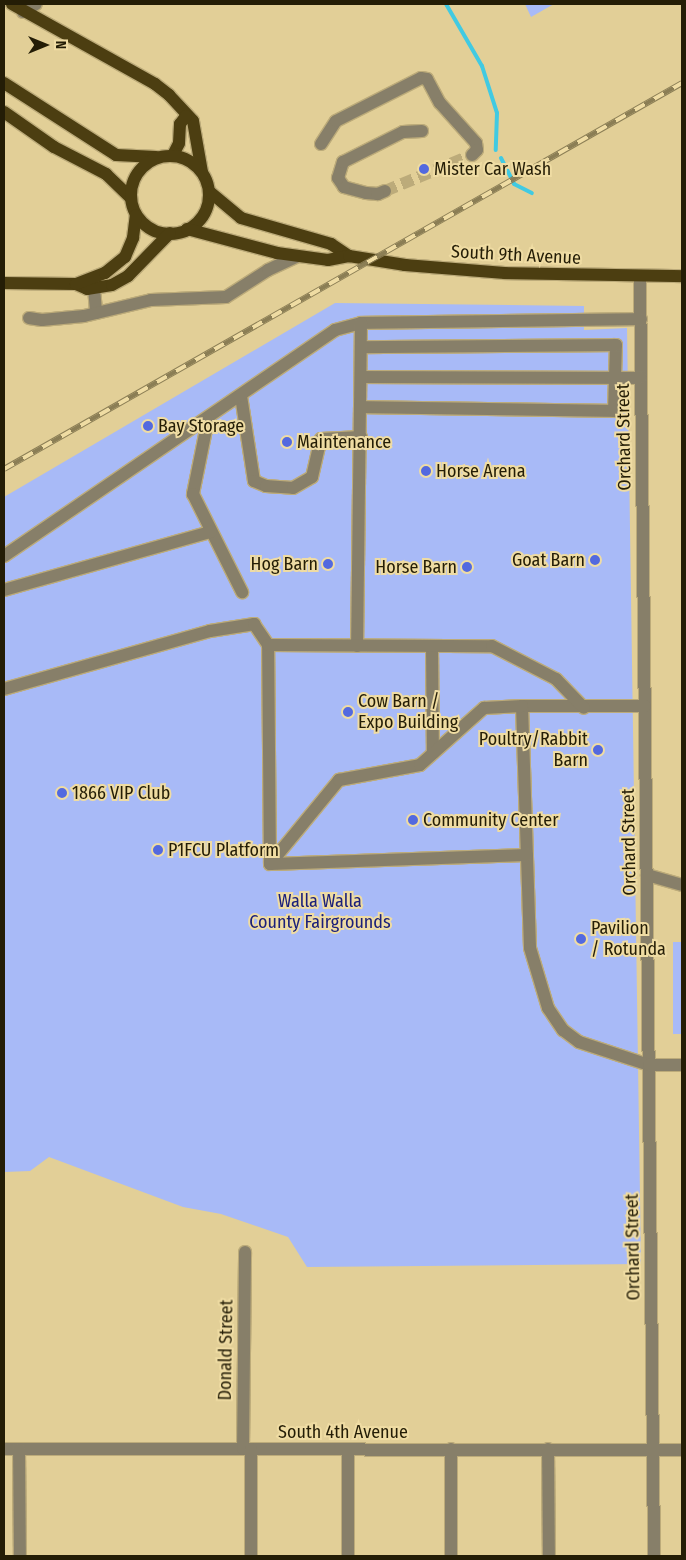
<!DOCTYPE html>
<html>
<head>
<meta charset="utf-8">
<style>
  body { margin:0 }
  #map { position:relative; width:686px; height:1560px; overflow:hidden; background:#e2cf97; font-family:"Fira Sans Condensed",sans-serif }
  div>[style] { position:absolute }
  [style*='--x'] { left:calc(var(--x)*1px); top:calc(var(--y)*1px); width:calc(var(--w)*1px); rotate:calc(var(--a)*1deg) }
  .green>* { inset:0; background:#a8baf7; transform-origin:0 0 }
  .stream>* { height:4px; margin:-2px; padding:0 2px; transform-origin:2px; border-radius:2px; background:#41cae2 }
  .minor-tunnel>* { height:12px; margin-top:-6px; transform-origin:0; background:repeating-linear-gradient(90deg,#bcab7a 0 12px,transparent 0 18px) }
  .roads { filter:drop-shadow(1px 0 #bcab7a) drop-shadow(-1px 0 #bcab7a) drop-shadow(0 1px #bcab7a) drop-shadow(0 -1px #bcab7a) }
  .minor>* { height:12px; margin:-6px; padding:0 6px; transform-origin:6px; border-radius:6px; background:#877f69 }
  .major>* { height:12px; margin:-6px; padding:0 6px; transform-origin:6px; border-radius:6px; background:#4c3e11 }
  .major>.ring { margin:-6px; padding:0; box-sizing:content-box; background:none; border:12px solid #4c3e11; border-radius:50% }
  .rail>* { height:5.5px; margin-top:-2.75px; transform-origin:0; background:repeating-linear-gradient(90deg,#efdca3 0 11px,#8b7e55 0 22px); box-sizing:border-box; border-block:1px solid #8b7e55 }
  .dots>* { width:14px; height:14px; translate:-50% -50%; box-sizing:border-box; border:2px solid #efdca3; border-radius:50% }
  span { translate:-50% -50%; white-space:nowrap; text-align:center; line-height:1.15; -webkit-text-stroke:4px #efdca3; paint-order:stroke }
  .poi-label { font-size:18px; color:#241d06 }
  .left { translate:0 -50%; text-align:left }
  .right { translate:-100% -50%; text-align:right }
  .street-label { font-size:18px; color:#241d06 }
  .park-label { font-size:18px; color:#1b207a }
  .frame { position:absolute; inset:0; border:5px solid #241d06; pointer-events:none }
  .north { position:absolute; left:20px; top:20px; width:50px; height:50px; -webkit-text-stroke:4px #efdca3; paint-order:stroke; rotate:90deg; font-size:14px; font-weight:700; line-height:20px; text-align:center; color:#241d06 }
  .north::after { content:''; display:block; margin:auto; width:18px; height:22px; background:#241d06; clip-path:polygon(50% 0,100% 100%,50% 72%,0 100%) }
</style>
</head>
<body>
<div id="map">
  <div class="green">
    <i style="clip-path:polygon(525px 4px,554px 4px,531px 17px)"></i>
    <i style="clip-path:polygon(335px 303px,584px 306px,584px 330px,627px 328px,641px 1264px,307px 1267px,288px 1237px,221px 1214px,183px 1207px,49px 1157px,30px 1171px,4px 1172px,4px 497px)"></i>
    <i style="left:673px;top:942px;width:9px;height:92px"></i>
  </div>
  <div class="stream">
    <i style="--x:446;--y:4;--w:72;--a:59.9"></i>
    <i style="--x:482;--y:66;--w:49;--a:72.3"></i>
    <i style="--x:497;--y:113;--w:37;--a:92"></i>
    <i style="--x:501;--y:158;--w:29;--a:63"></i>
    <i style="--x:514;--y:184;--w:20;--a:27"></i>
  </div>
  <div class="minor-tunnel">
    <i style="--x:385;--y:191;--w:94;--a:-22.5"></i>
  </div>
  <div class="roads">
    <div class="minor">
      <i style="--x:23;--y:12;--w:15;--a:-32"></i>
      <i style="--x:321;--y:144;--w:27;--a:-57"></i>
      <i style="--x:336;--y:121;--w:95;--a:-26.8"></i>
      <i style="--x:421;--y:78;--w:6;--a:9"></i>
      <i style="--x:427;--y:79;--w:27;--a:62"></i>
      <i style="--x:440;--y:103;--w:54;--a:48"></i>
      <i style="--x:476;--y:143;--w:7;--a:82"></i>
      <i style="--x:477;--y:150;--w:7;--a:135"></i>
      <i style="--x:385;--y:191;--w:8;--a:157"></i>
      <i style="--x:378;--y:194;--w:12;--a:-175"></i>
      <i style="--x:366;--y:193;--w:23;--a:-165"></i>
      <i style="--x:344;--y:187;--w:11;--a:-124"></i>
      <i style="--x:338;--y:178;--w:17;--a:-73"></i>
      <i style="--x:343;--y:162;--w:67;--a:-26.6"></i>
      <i style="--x:403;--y:132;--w:19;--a:-3"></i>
      <i style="--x:640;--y:277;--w:1279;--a:89.37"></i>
      <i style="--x:94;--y:288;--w:25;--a:85"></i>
      <i style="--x:29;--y:318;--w:13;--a:9"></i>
      <i style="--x:42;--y:320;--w:42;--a:-5.4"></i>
      <i style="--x:84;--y:316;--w:69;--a:-13.4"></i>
      <i style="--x:151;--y:300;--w:75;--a:-2.3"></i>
      <i style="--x:226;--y:297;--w:50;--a:-32.7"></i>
      <i style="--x:268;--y:270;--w:33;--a:-25"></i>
      <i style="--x:361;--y:323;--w:280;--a:-0.8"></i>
      <i style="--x:362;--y:377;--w:279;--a:0.2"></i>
      <i style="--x:241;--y:396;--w:86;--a:81.3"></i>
      <i style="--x:254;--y:481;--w:13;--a:23"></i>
      <i style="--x:266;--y:486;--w:27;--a:4"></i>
      <i style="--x:293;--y:488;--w:22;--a:-30"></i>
      <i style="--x:312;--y:477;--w:39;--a:-77"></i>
      <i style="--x:321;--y:439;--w:40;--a:-2.9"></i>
      <i style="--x:361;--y:407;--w:253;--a:0.9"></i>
      <i style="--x:614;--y:411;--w:66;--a:-88.3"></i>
      <i style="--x:616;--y:345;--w:254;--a:179.5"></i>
      <i style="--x:208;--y:420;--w:76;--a:101.5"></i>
      <i style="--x:193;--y:494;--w:110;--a:63.4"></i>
      <i style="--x:4;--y:556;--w:401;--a:-34.3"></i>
      <i style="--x:335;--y:330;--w:27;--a:-15"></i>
      <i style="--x:361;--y:323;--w:323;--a:90.7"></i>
      <i style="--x:4;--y:590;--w:215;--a:-15.7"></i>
      <i style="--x:432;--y:646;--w:107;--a:89.5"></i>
      <i style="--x:4;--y:689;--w:214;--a:-15.7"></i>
      <i style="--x:210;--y:631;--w:45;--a:-9"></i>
      <i style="--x:254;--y:624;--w:25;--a:56"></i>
      <i style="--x:645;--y:706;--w:123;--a:180"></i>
      <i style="--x:522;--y:706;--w:242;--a:88.1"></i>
      <i style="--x:530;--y:948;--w:63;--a:73.3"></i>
      <i style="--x:548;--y:1008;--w:27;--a:56"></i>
      <i style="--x:563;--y:1030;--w:20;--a:37"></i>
      <i style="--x:579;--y:1042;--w:74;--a:18.2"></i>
      <i style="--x:649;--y:1065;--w:33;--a:0"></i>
      <i style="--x:270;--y:864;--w:219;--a:-90.5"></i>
      <i style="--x:268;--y:645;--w:224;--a:0.3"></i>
      <i style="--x:492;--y:646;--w:72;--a:27.3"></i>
      <i style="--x:556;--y:679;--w:40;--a:46"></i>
      <i style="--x:270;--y:864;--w:109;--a:-50.6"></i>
      <i style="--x:339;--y:780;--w:82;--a:-10.5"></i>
      <i style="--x:420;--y:765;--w:86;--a:-41.7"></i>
      <i style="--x:484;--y:708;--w:38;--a:-3"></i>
      <i style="--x:270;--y:864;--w:257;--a:-2"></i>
      <i style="--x:647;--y:875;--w:36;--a:16"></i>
      <i style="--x:4;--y:1449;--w:678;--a:0.08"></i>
      <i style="--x:19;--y:1449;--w:107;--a:89.5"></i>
      <i style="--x:243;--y:1449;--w:197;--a:-89.4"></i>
      <i style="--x:348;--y:1449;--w:107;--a:90"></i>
      <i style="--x:451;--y:1449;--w:107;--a:90"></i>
      <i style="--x:548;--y:1449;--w:107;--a:89.5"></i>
      <i style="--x:251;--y:1556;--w:107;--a:-90"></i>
    </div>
    <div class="major">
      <i style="--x:12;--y:4;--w:164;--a:29.2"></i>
      <i style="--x:155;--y:84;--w:18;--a:38"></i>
      <i style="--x:169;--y:95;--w:35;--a:47"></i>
      <i style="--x:193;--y:121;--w:52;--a:80"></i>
      <i style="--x:4;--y:83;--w:133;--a:32.7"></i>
      <i style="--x:116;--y:155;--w:40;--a:2.9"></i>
      <i style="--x:4;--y:112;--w:61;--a:35"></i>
      <i style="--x:54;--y:147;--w:59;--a:27.4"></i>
      <i style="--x:106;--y:174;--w:33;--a:44"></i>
      <i style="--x:173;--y:155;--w:13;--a:-63"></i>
      <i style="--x:179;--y:143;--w:19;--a:-87"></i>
      <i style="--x:180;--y:124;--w:10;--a:-53"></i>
      <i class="ring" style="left:131px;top:156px;width:66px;height:66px"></i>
      <i style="--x:210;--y:192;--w:40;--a:40"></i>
      <i style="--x:241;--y:218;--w:94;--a:16.1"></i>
      <i style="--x:331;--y:244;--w:22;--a:34"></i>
      <i style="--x:187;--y:229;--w:93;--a:14.9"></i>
      <i style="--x:277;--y:253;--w:51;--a:7.8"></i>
      <i style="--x:328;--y:260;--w:21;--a:-11"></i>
      <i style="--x:349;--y:256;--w:57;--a:9.1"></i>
      <i style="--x:405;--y:265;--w:100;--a:4.6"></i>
      <i style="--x:505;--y:273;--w:177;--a:1"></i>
      <i style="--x:4;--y:283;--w:72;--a:0.8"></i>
      <i style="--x:76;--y:284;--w:12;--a:24"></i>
      <i style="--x:87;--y:289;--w:25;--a:-9"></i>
      <i style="--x:112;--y:285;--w:18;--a:-29"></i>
      <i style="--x:128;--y:276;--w:60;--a:-45.7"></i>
      <i style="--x:76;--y:284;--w:31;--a:-21"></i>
      <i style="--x:105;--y:273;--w:26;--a:-39"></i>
      <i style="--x:125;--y:257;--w:21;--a:-67"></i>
      <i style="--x:133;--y:238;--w:23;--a:-83"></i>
    </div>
  </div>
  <div class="rail">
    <i style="--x:4;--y:469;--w:780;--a:-29.65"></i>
  </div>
  <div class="dots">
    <i style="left:424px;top:169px;background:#5369df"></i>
    <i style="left:148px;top:426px;background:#5369df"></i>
    <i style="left:287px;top:442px;background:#5369df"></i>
    <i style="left:426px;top:471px;background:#5369df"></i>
    <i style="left:595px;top:560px;background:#5369df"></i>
    <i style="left:328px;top:564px;background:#5369df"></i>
    <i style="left:467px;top:567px;background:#5369df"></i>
    <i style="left:348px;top:712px;background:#5369df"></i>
    <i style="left:598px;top:750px;background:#5369df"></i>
    <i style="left:62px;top:793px;background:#5369df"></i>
    <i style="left:413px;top:820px;background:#5369df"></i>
    <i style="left:158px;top:850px;background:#5369df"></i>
    <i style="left:581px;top:939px;background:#5369df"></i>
  </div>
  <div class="poi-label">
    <span class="left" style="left:434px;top:169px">Mister Car Wash</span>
    <span class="left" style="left:158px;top:426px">Bay Storage</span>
    <span class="left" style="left:297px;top:442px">Maintenance</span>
    <span class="left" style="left:436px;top:471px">Horse Arena</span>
    <span class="right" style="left:585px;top:560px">Goat Barn</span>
    <span class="right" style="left:318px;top:564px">Hog Barn</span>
    <span class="right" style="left:457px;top:567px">Horse Barn</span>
    <span class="left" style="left:358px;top:712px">Cow Barn /<br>Expo Building</span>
    <span class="right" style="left:588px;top:750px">Poultry/Rabbit<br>Barn</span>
    <span class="left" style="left:72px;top:793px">1866 VIP Club</span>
    <span class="left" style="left:423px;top:820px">Community Center</span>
    <span class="left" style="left:168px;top:850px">P1FCU Platform</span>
    <span class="left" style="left:591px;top:939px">Pavilion<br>/ Rotunda</span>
  </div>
  <div class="street-label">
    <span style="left:516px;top:255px;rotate:3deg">South 9th Avenue</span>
    <span style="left:624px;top:437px;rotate:-91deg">Orchard Street</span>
    <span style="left:629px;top:842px;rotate:-91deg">Orchard Street</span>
    <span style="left:633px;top:1247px;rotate:-91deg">Orchard Street</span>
    <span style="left:226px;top:1350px;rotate:-89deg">Donald Street</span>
    <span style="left:343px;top:1432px">South 4th Avenue</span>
  </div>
  <div class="park-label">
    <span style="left:320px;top:912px">Walla Walla<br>County Fairgrounds</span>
  </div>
  <div class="frame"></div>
  <div class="north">N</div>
</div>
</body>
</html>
